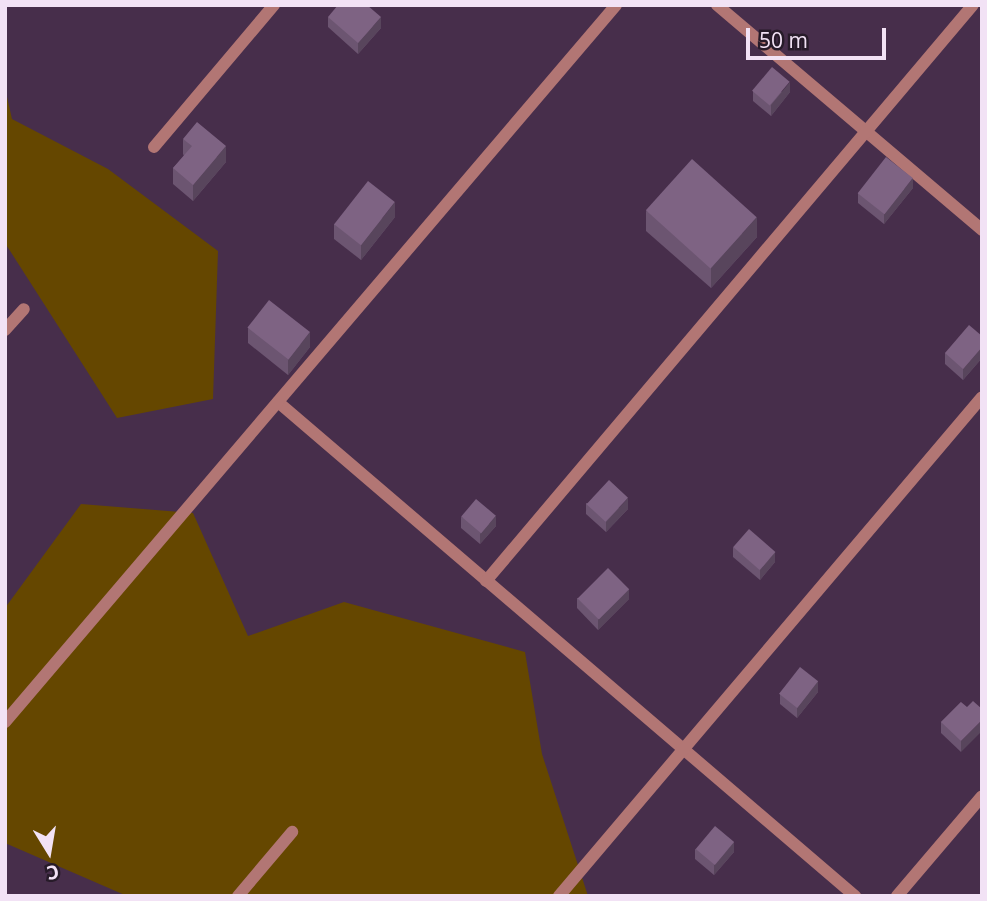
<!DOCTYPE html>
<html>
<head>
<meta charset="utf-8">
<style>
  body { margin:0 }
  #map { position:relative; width:987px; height:901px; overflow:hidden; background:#472e4b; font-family:"Open Sans",sans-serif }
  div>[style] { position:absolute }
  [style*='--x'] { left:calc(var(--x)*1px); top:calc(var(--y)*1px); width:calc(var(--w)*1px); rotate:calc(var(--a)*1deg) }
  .green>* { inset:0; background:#654700 }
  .service>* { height:12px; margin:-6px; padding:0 6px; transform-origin:6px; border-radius:6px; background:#b27674 }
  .wall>* { inset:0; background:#6c5571 }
  .shaded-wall>* { inset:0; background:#58455c }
  .building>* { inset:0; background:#7e6383; transform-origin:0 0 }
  span { translate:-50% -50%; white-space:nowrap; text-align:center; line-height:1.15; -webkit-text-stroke:5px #271b29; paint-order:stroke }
  .frame { position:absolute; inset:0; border:7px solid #f2e2f5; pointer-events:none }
  .north { position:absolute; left:14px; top:817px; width:70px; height:70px; -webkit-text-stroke:5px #271b29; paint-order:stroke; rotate:169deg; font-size:19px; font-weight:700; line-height:28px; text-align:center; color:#f2e2f5 }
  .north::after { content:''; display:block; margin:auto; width:24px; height:32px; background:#f2e2f5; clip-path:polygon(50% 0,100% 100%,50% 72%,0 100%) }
  .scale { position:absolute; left:746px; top:28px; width:140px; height:32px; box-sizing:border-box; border:4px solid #f2e2f5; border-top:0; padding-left:9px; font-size:21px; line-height:24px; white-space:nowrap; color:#f2e2f5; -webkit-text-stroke:5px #271b29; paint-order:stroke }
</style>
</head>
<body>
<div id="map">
  <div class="green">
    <i style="clip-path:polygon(5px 88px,12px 119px,108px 169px,218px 251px,213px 399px,117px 418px,5px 243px)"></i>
    <i style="clip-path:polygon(81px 504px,193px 513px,248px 636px,344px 602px,525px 652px,542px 754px,588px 896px,127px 896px,5px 843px,5px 608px)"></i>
  </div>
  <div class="service">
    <i style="--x:717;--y:5;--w:348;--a:40.3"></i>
    <i style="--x:154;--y:147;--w:186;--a:-49.8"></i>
    <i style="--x:5;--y:330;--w:28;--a:-48"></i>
    <i style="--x:278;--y:402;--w:760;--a:40.57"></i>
    <i style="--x:486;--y:581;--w:754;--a:-49.79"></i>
    <i style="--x:5;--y:722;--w:942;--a:-49.56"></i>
    <i style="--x:238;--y:896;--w:84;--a:-49.8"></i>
    <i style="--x:559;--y:896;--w:654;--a:-49.71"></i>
    <i style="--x:897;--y:896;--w:131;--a:-49.6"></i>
  </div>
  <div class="wall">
    <i style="clip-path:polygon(328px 17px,381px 28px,358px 54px,328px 27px)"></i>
    <i style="clip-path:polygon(753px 91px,790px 92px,771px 116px,753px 101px)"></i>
    <i style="clip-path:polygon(183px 139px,226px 162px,193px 201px,173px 184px,173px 168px,184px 156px,183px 154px)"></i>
    <i style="clip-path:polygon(913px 188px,884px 224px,858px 203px,858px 193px)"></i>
    <i style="clip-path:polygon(646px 211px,757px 237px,711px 288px,646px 231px)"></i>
    <i style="clip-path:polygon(395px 217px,361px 260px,334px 239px,334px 224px)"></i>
    <i style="clip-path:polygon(248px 328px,310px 347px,288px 375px,248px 343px)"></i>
    <i style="clip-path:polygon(982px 336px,982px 358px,963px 380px,945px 364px,945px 353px)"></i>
    <i style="clip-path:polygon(586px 503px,628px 509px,606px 532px,586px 514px)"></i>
    <i style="clip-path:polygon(461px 517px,496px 526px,480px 544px,461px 528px)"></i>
    <i style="clip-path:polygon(733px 547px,775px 562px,760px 580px,733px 557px)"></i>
    <i style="clip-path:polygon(577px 598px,629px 599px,598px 630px,577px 608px)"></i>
    <i style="clip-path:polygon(818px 692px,797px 718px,780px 704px,780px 694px)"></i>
    <i style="clip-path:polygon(961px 702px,961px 752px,941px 733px,941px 722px)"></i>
    <i style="clip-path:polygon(695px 849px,734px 852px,714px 875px,695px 859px)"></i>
  </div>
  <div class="shaded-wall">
    <i style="clip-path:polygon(381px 17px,381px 28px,358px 54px,358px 43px)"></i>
    <i style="clip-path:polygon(790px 82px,790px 92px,771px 116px,771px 105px)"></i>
    <i style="clip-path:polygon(226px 146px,226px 162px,193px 201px,193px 185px)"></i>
    <i style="clip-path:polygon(913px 178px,913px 188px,884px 224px,884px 214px)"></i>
    <i style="clip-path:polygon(395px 202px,395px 217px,361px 260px,361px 245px)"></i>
    <i style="clip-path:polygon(757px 217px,757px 237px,711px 288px,711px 268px)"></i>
    <i style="clip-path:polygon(310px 332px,310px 347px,288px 375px,288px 360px)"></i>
    <i style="clip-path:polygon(982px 347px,982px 358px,963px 380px,963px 369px)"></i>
    <i style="clip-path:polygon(628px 498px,628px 509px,606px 532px,606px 522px)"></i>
    <i style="clip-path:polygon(496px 516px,496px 526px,480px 544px,480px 534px)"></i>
    <i style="clip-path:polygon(775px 552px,775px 562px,760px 580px,760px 570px)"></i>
    <i style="clip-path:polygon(629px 589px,629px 599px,598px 630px,598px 619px)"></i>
    <i style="clip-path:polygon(818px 681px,818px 692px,797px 718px,797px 708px)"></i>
    <i style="clip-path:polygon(982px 720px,982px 731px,961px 752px,961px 741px)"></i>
    <i style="clip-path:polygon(734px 842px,734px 852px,714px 875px,714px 865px)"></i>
  </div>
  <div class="building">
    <i style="clip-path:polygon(338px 5px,367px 5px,381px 17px,358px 43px,328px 17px)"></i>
    <i style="left:772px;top:67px;width:23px;height:31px;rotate:40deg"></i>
    <i style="clip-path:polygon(197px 122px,226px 146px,193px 185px,173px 168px,192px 146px,183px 139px)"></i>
    <i style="left:886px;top:157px;width:34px;height:46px;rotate:38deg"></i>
    <i style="left:692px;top:159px;width:87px;height:69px;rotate:42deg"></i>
    <i style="left:368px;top:181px;width:34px;height:55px;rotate:38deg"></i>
    <i style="left:269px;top:300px;width:52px;height:35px;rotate:38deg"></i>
    <i style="clip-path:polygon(969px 325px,982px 336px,982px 347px,963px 369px,945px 353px)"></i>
    <i style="left:609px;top:480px;width:26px;height:33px;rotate:43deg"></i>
    <i style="left:476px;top:499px;width:26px;height:23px;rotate:40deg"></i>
    <i style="left:749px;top:529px;width:35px;height:24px;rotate:41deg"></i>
    <i style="left:608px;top:568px;width:30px;height:43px;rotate:45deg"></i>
    <i style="left:800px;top:667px;width:23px;height:34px;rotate:38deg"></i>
    <i style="clip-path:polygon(973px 701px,982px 709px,982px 720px,961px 741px,941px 722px,961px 702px,967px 707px)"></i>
    <i style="left:715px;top:826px;width:25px;height:30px;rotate:40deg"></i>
  </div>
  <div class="frame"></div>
  <div class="north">С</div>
  <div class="scale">50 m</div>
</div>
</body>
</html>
